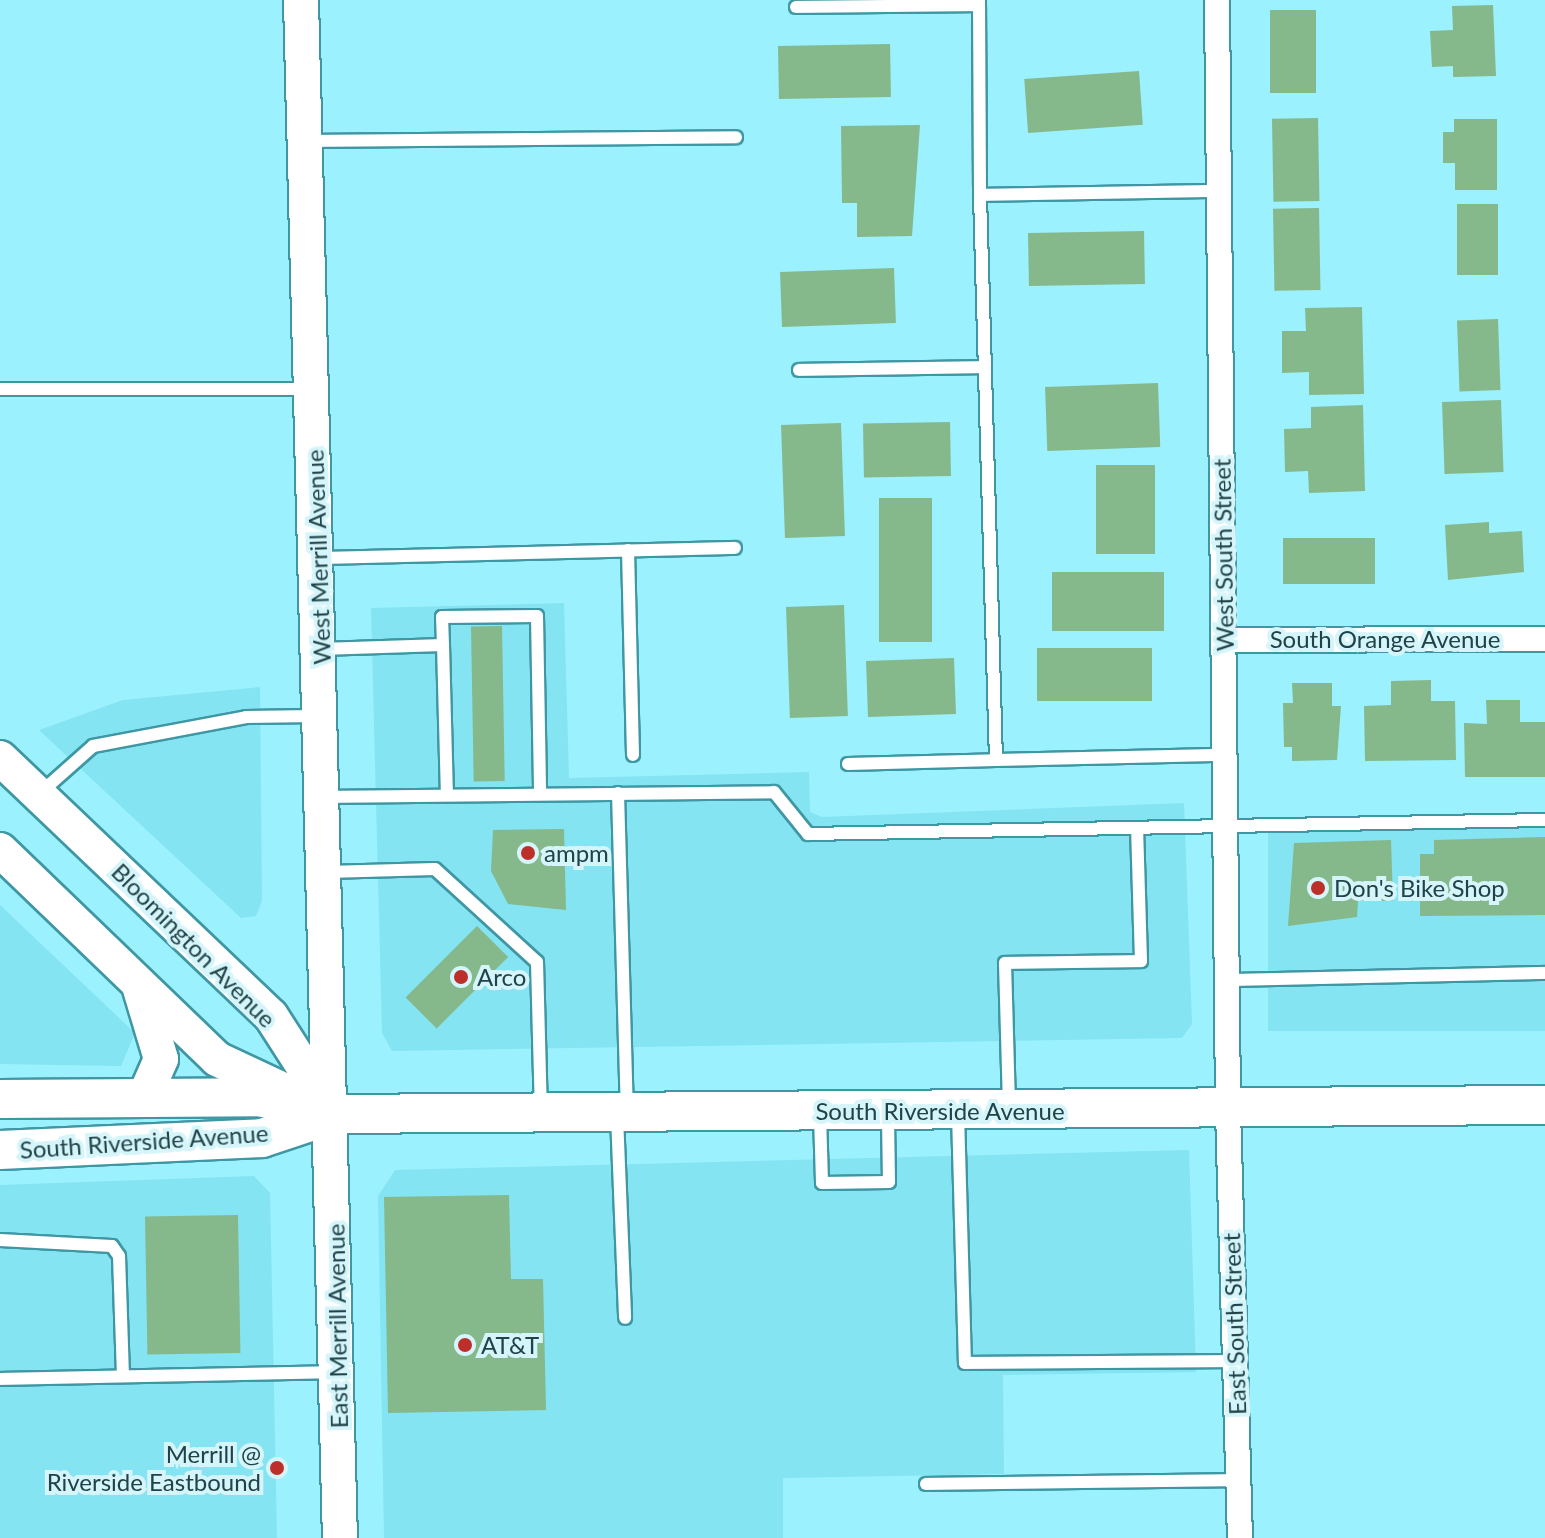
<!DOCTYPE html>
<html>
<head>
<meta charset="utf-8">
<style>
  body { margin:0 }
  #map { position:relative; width:1545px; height:1538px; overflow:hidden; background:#9bf1fe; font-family:Lato,sans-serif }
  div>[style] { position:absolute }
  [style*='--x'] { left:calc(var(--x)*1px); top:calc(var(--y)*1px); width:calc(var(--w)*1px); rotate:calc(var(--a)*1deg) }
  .built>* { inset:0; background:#84e4f2; transform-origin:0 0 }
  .building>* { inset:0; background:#85b88b; transform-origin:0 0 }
  .roads { filter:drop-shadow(2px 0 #3f97a3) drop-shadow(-2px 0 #3f97a3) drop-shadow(0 2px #3f97a3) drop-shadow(0 -2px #3f97a3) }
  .service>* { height:12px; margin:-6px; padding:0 6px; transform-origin:6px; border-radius:6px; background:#fff }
  .minor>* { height:24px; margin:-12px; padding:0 12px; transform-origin:12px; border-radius:12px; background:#fff }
  .secondary>* { height:34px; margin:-17px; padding:0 17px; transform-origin:17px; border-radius:17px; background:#fff }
  .primary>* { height:38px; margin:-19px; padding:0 19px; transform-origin:19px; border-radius:19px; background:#fff }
  .dots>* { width:22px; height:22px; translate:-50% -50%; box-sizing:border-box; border:4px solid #d5f5fa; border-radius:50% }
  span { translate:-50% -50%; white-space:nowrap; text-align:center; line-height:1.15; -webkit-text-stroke:8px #d5f5fa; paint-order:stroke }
  .street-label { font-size:24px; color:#1f4348 }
  .poi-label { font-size:24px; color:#1f4348 }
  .left { translate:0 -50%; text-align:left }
  .right { translate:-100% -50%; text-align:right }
</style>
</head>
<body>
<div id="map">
  <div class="built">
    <i style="clip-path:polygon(564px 603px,569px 778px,809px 772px,810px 812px,822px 817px,1184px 803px,1192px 1024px,1182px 1038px,392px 1051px,382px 1033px,371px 608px)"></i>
    <i style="clip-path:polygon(260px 687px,262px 901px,256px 916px,241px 918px,39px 730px,123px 700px)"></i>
    <i style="left:1545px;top:828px;width:203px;height:277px;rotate:90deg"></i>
    <i style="clip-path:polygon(0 905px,135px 1033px,121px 1066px,0 1064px)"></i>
    <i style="clip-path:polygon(1189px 1150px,1196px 1372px,1003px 1375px,1004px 1474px,783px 1478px,783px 1538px,384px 1538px,378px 1196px,395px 1170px)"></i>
    <i style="clip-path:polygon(254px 1176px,270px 1193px,277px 1538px,0 1538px,0 1185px)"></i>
  </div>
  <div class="building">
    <i style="clip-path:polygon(1493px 5px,1496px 76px,1453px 77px,1453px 66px,1432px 67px,1430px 31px,1453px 30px,1452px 6px)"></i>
    <i style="left:1270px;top:10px;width:46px;height:83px"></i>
    <i style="left:890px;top:44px;width:53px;height:112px;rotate:89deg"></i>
    <i style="left:1139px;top:71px;width:54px;height:115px;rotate:86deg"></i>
    <i style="left:1318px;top:118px;width:83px;height:46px;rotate:89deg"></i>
    <i style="clip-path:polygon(1454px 119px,1497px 119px,1497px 190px,1455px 190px,1455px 163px,1443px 163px,1443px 132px,1454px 132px)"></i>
    <i style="clip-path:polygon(920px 125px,912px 236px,857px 237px,857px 203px,842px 203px,841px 126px)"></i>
    <i style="left:1457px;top:204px;width:41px;height:71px"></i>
    <i style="left:1319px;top:208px;width:82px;height:46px;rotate:89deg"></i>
    <i style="left:1144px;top:231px;width:53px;height:116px;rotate:89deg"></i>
    <i style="left:894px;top:268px;width:55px;height:114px;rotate:88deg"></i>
    <i style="clip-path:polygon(1362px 307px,1364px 394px,1309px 395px,1309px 372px,1282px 373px,1282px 331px,1306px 331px,1305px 308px)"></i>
    <i style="left:1498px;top:319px;width:71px;height:41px;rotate:88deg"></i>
    <i style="left:1158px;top:383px;width:64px;height:113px;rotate:88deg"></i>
    <i style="left:1501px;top:400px;width:72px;height:59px;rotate:88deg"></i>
    <i style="clip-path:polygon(1363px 405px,1365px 491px,1309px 493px,1308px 471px,1285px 472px,1284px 429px,1311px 428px,1311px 407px)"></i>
    <i style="left:950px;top:422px;width:54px;height:87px;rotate:89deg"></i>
    <i style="left:841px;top:423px;width:113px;height:60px;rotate:88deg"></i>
    <i style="left:1096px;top:465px;width:59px;height:89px"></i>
    <i style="left:879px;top:498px;width:53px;height:144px"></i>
    <i style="clip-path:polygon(1489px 522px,1489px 533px,1522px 531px,1524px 572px,1448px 580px,1445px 525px)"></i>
    <i style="left:1375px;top:538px;width:46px;height:92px;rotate:90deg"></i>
    <i style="left:1052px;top:572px;width:112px;height:59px"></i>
    <i style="left:844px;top:605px;width:111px;height:58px;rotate:88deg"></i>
    <i style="left:502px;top:626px;width:155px;height:31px;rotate:89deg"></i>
    <i style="left:1037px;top:648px;width:115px;height:53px"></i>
    <i style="left:954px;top:658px;width:56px;height:88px;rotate:88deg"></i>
    <i style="clip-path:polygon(1431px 680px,1431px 701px,1455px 701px,1456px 760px,1365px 761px,1364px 706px,1391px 705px,1391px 681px)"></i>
    <i style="clip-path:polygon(1292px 683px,1332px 683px,1332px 706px,1341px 706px,1337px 760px,1292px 761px,1292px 747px,1284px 747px,1283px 703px,1293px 703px)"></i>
    <i style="clip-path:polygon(1486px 700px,1520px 700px,1520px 722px,1545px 722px,1545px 777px,1465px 777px,1464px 723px,1487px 724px)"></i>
    <i style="clip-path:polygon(564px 829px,566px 910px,508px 904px,491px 871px,493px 830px)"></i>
    <i style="clip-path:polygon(1545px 837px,1545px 915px,1420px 916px,1420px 854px,1434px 854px,1434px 840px)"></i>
    <i style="clip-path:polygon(1391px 840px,1393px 901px,1358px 901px,1357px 917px,1288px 926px,1294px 843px)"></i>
    <i style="left:477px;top:926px;width:44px;height:101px;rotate:45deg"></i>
    <i style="clip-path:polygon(509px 1195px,511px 1279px,543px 1279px,546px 1410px,388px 1413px,384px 1197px)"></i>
    <i style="left:238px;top:1215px;width:138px;height:93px;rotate:89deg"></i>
  </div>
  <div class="roads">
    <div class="service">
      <i style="--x:979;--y:0;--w:195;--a:89.7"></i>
      <i style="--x:980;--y:195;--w:239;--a:-1"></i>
      <i style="--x:796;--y:7;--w:183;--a:-0.6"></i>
      <i style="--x:309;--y:141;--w:427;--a:-0.5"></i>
      <i style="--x:980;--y:195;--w:565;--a:88.38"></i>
      <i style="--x:996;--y:760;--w:229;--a:-1.3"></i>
      <i style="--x:799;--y:370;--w:186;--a:-0.9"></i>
      <i style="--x:0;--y:389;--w:310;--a:0"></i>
      <i style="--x:628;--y:550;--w:205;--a:88.6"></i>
      <i style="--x:318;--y:558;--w:417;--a:-1.4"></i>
      <i style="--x:443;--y:645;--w:28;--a:-92"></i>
      <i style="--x:442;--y:617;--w:95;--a:-0.6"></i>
      <i style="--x:537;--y:616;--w:178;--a:89"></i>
      <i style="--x:321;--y:649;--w:122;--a:-1.9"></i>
      <i style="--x:443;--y:645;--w:150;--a:88.5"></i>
      <i style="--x:848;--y:764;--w:148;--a:-1.5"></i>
      <i style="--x:618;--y:793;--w:313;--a:88.4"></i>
      <i style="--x:39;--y:794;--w:72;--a:-41.6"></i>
      <i style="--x:93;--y:746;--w:156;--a:-10.7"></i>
      <i style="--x:246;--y:717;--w:69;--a:-0.8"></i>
      <i style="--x:325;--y:797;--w:449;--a:-0.6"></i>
      <i style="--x:774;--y:792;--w:54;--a:51"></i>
      <i style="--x:808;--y:834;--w:737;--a:-1.09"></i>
      <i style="--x:327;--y:872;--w:108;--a:-1.6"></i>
      <i style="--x:435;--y:869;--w:138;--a:42.4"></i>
      <i style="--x:537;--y:962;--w:148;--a:88.5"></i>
      <i style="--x:1227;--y:980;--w:318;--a:-1.3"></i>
      <i style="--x:1009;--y:1106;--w:143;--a:-91.6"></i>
      <i style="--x:1005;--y:963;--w:136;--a:-0.8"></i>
      <i style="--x:1141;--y:961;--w:133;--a:-91.7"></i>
      <i style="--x:958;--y:1114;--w:249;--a:88.4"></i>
      <i style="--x:965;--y:1363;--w:270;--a:-0.4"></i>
      <i style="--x:820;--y:1115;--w:68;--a:88.3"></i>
      <i style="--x:822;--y:1183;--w:67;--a:-0.9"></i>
      <i style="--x:889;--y:1182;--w:67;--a:-90.9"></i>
      <i style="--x:617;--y:1116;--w:202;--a:87.7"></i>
      <i style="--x:0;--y:1240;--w:112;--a:3.1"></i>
      <i style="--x:112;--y:1246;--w:12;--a:55"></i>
      <i style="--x:119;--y:1256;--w:120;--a:88.1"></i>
      <i style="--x:0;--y:1379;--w:334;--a:-1.2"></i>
      <i style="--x:926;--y:1484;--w:313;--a:-0.7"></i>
    </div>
    <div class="minor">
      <i style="--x:1217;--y:0;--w:1110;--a:89.43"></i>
      <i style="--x:1228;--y:1110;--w:428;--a:88.4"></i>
      <i style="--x:1224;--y:640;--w:321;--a:-0.2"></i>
    </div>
    <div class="secondary">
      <i style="--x:301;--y:0;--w:1538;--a:88.55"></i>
      <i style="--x:0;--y:758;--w:374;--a:43.6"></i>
      <i style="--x:271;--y:1016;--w:117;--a:57.3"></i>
      <i style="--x:0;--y:850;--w:301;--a:43.9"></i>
      <i style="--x:217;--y:1059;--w:89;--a:25.1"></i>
      <i style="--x:140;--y:989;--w:73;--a:73.3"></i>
      <i style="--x:161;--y:1059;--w:43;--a:113.6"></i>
    </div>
    <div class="primary">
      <i style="--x:0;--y:1099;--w:259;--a:-0.4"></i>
      <i style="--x:259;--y:1097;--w:77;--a:12.8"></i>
      <i style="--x:334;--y:1114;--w:1211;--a:-0.43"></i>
      <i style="--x:0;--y:1150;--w:262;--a:-2.6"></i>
      <i style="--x:262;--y:1138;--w:76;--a:-18.4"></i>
    </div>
  </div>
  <div class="dots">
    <i style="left:528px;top:853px;background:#bd2f29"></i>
    <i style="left:1318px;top:888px;background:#bd2f29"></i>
    <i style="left:461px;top:977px;background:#bd2f29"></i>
    <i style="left:465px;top:1345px;background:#bd2f29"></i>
    <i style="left:277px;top:1468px;background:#bd2f29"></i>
  </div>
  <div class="street-label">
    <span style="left:1223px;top:555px;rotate:-91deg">West South Street</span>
    <span style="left:318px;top:557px;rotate:-92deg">West Merrill Avenue</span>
    <span style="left:1385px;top:639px">South Orange Avenue</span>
    <span style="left:194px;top:945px;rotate:45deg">Bloomington Avenue</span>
    <span style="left:940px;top:1111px">South Riverside Avenue</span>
    <span style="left:144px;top:1141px;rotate:-4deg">South Riverside Avenue</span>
    <span style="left:1234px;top:1324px;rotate:-92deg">East South Street</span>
    <span style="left:337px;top:1326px;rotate:-91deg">East Merrill Avenue</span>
  </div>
  <div class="poi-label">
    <span class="left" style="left:544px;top:853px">ampm</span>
    <span class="left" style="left:1334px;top:888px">Don's Bike Shop</span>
    <span class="left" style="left:477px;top:977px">Arco</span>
    <span class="left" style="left:481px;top:1345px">AT&amp;T</span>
    <span class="right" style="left:261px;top:1468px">Merrill @<br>Riverside Eastbound</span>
  </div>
</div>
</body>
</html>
